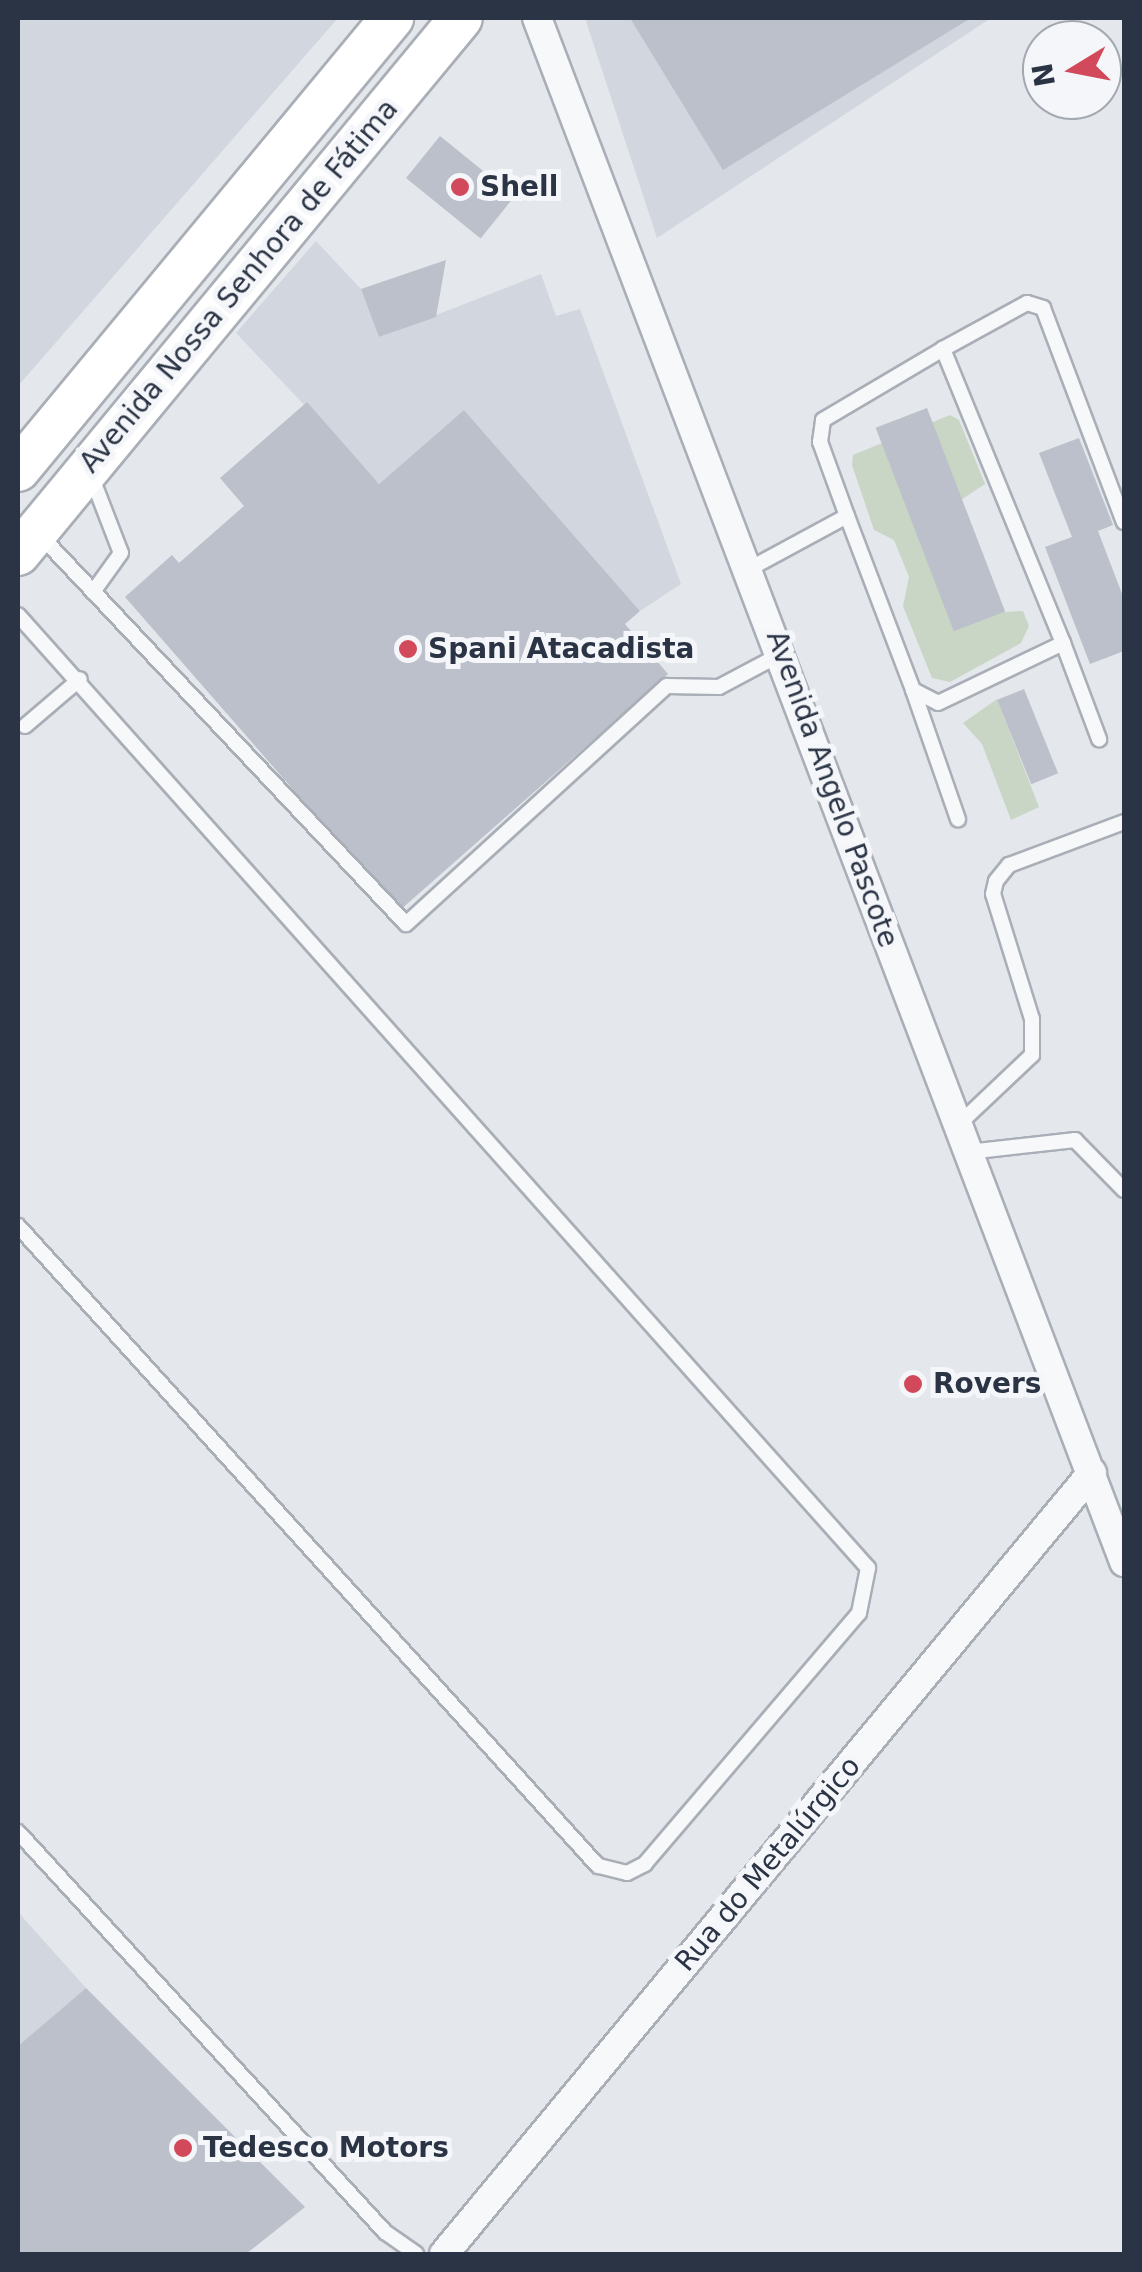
<!DOCTYPE html>
<html>
<head>
<meta charset="utf-8">
<style>
  body { margin:0 }
  #map { position:relative; width:1142px; height:2272px; overflow:hidden; background:#e4e7ec; font-family:"DejaVu Sans",sans-serif }
  div>[style] { position:absolute }
  [style*='--x'] { left:calc(var(--x)*1px); top:calc(var(--y)*1px); width:calc(var(--w)*1px); rotate:calc(var(--a)*1deg) }
  .built>* { inset:0; background:#d2d6de }
  .green>* { inset:0; background:#c9d6c5 }
  .building>* { inset:0; background:#bbc0ca; transform-origin:0 0 }
  .roads { filter:drop-shadow(2px 0 #a9aeb7) drop-shadow(-2px 0 #a9aeb7) drop-shadow(0 2px #a9aeb7) drop-shadow(0 -2px #a9aeb7) }
  .lane>* { height:14px; margin:-7px; padding:0 7px; transform-origin:7px; border-radius:7px; background:#f7f8fa }
  .street>* { height:28px; margin:-14px; padding:0 14px; transform-origin:14px; border-radius:14px; background:#f7f8fa }
  .primary>* { height:42px; margin:-21px; padding:0 21px; transform-origin:21px; border-radius:21px; background:#fff }
  .dots>* { width:28px; height:28px; translate:-50% -50%; box-sizing:border-box; border:5px solid #f4f6f9; border-radius:50% }
  span { translate:-50% -50%; white-space:nowrap; text-align:center; line-height:1.15; -webkit-text-stroke:10px #f4f6f9; paint-order:stroke }
  .poi-label { font-size:28px; color:#2b3445; font-weight:700 }
  .left { translate:0 -50%; text-align:left }
  .street-label { font-size:28px; color:#2b3445 }
  .frame { position:absolute; inset:0; border:20px solid #2b3445; pointer-events:none }
  .north { position:absolute; left:1022px; top:20px; width:100px; height:100px; box-sizing:border-box; background:#f4f6f9; border:2px solid #a4a8b1; border-radius:50%; rotate:260deg; font-size:28px; font-weight:700; line-height:40px; text-align:center; color:#2b3445 }
  .north::after { content:''; display:block; margin:auto; width:35px; height:45px; background:#d1495b; clip-path:polygon(50% 0,100% 100%,50% 72%,0 100%) }
</style>
</head>
<body>
<div id="map">
  <div class="built">
    <i style="clip-path:polygon(18px 18px,338px 18px,18px 386px)"></i>
    <i style="clip-path:polygon(585px 18px,991px 18px,657px 238px)"></i>
    <i style="clip-path:polygon(316px 241px,361px 289px,380px 337px,541px 274px,556px 316px,580px 309px,681px 584px,640px 611px,464px 410px,379px 484px,236px 333px)"></i>
    <i style="clip-path:polygon(18px 1912px,86px 1988px,18px 2046px)"></i>
  </div>
  <div class="green">
    <i style="clip-path:polygon(950px 415px,959px 420px,985px 484px,961px 500px,1004px 612px,1023px 611px,1029px 626px,1021px 643px,950px 682px,932px 678px,903px 606px,909px 577px,894px 540px,874px 530px,852px 465px,853px 455px)"></i>
    <i style="clip-path:polygon(997px 699px,1039px 807px,1011px 820px,982px 744px,963px 723px)"></i>
  </div>
  <div class="building">
    <i style="clip-path:polygon(630px 18px,971px 18px,723px 170px)"></i>
    <i style="left:440px;top:136px;width:96px;height:54px;rotate:39deg"></i>
    <i style="clip-path:polygon(446px 260px,436px 317px,379px 337px,361px 289px)"></i>
    <i style="clip-path:polygon(307px 402px,379px 484px,464px 410px,640px 611px,625px 624px,668px 674px,399px 911px,125px 597px,172px 555px,179px 563px,244px 506px,220px 478px)"></i>
    <i style="left:927px;top:408px;width:218px;height:55px;rotate:69deg"></i>
    <i style="clip-path:polygon(1079px 438px,1113px 525px,1098px 531px,1124px 599px,1124px 651px,1090px 664px,1045px 547px,1072px 537px,1039px 453px)"></i>
    <i style="left:1024px;top:689px;width:91px;height:29px;rotate:68deg"></i>
    <i style="clip-path:polygon(86px 1988px,305px 2207px,246px 2254px,18px 2254px,18px 2046px)"></i>
  </div>
  <div class="roads">
    <div class="lane">
      <i style="--x:92;--y:478;--w:80;--a:68.9"></i>
      <i style="--x:121;--y:553;--w:48;--a:125.7"></i>
      <i style="--x:847;--y:516;--w:79;--a:-110"></i>
      <i style="--x:820;--y:442;--w:22;--a:-82"></i>
      <i style="--x:823;--y:420;--w:139;--a:-30.6"></i>
      <i style="--x:40;--y:535;--w:534;--a:46.74"></i>
      <i style="--x:406;--y:924;--w:353;--a:-42.4"></i>
      <i style="--x:667;--y:686;--w:52;--a:1.1"></i>
      <i style="--x:719;--y:687;--w:70;--a:-28"></i>
      <i style="--x:749;--y:569;--w:111;--a:-28.4"></i>
      <i style="--x:847;--y:516;--w:186;--a:69.2"></i>
      <i style="--x:913;--y:690;--w:28;--a:27"></i>
      <i style="--x:938;--y:703;--w:139;--a:-25.6"></i>
      <i style="--x:1063;--y:643;--w:318;--a:-112.2"></i>
      <i style="--x:943;--y:349;--w:96;--a:-28.7"></i>
      <i style="--x:1027;--y:303;--w:17;--a:17"></i>
      <i style="--x:1043;--y:308;--w:229;--a:69.3"></i>
      <i style="--x:18;--y:615;--w:1277;--a:48.27"></i>
      <i style="--x:868;--y:1568;--w:46;--a:101.3"></i>
      <i style="--x:859;--y:1613;--w:330;--a:130.5"></i>
      <i style="--x:645;--y:1864;--w:20;--a:153"></i>
      <i style="--x:627;--y:1873;--w:30;--a:-166"></i>
      <i style="--x:598;--y:1866;--w:864;--a:-132.18"></i>
      <i style="--x:1063;--y:643;--w:103;--a:69.4"></i>
      <i style="--x:913;--y:690;--w:137;--a:70.8"></i>
      <i style="--x:25;--y:726;--w:72;--a:-40.5"></i>
      <i style="--x:958;--y:1125;--w:102;--a:-43.4"></i>
      <i style="--x:1032;--y:1055;--w:36;--a:-90"></i>
      <i style="--x:1032;--y:1019;--w:131;--a:-107.3"></i>
      <i style="--x:993;--y:894;--w:13;--a:-77"></i>
      <i style="--x:996;--y:881;--w:21;--a:-51"></i>
      <i style="--x:1009;--y:865;--w:123;--a:-20.5"></i>
      <i style="--x:968;--y:1152;--w:108;--a:-6.4"></i>
      <i style="--x:1075;--y:1140;--w:70;--a:45.6"></i>
      <i style="--x:18;--y:1832;--w:543;--a:47.46"></i>
      <i style="--x:385;--y:2232;--w:38;--a:35"></i>
    </div>
    <div class="street">
      <i style="--x:537;--y:18;--w:1652;--a:69.18"></i>
      <i style="--x:444;--y:2254;--w:1015;--a:-50.32"></i>
    </div>
    <div class="primary">
      <i style="--x:18;--y:470;--w:587;--a:-50.39"></i>
      <i style="--x:18;--y:554;--w:695;--a:-50.43"></i>
    </div>
  </div>
  <div class="dots">
    <i style="left:460px;top:187px;background:#d1495b"></i>
    <i style="left:408px;top:649px;background:#d1495b"></i>
    <i style="left:913px;top:1384px;background:#d1495b"></i>
    <i style="left:183px;top:2148px;background:#d1495b"></i>
  </div>
  <div class="poi-label">
    <span class="left" style="left:480px;top:187px">Shell</span>
    <span class="left" style="left:428px;top:649px">Spani Atacadista</span>
    <span class="left" style="left:933px;top:1384px">Rovers</span>
    <span class="left" style="left:203px;top:2148px">Tedesco Motors</span>
  </div>
  <div class="street-label">
    <span style="left:239px;top:286px;rotate:-50deg">Avenida Nossa Senhora de Fátima</span>
    <span style="left:832px;top:789px;rotate:70deg">Avenida Angelo Pascote</span>
    <span style="left:768px;top:1864px;rotate:-50deg">Rua do Metalúrgico</span>
  </div>
  <div class="frame"></div>
  <div class="north">N</div>
</div>
</body>
</html>
